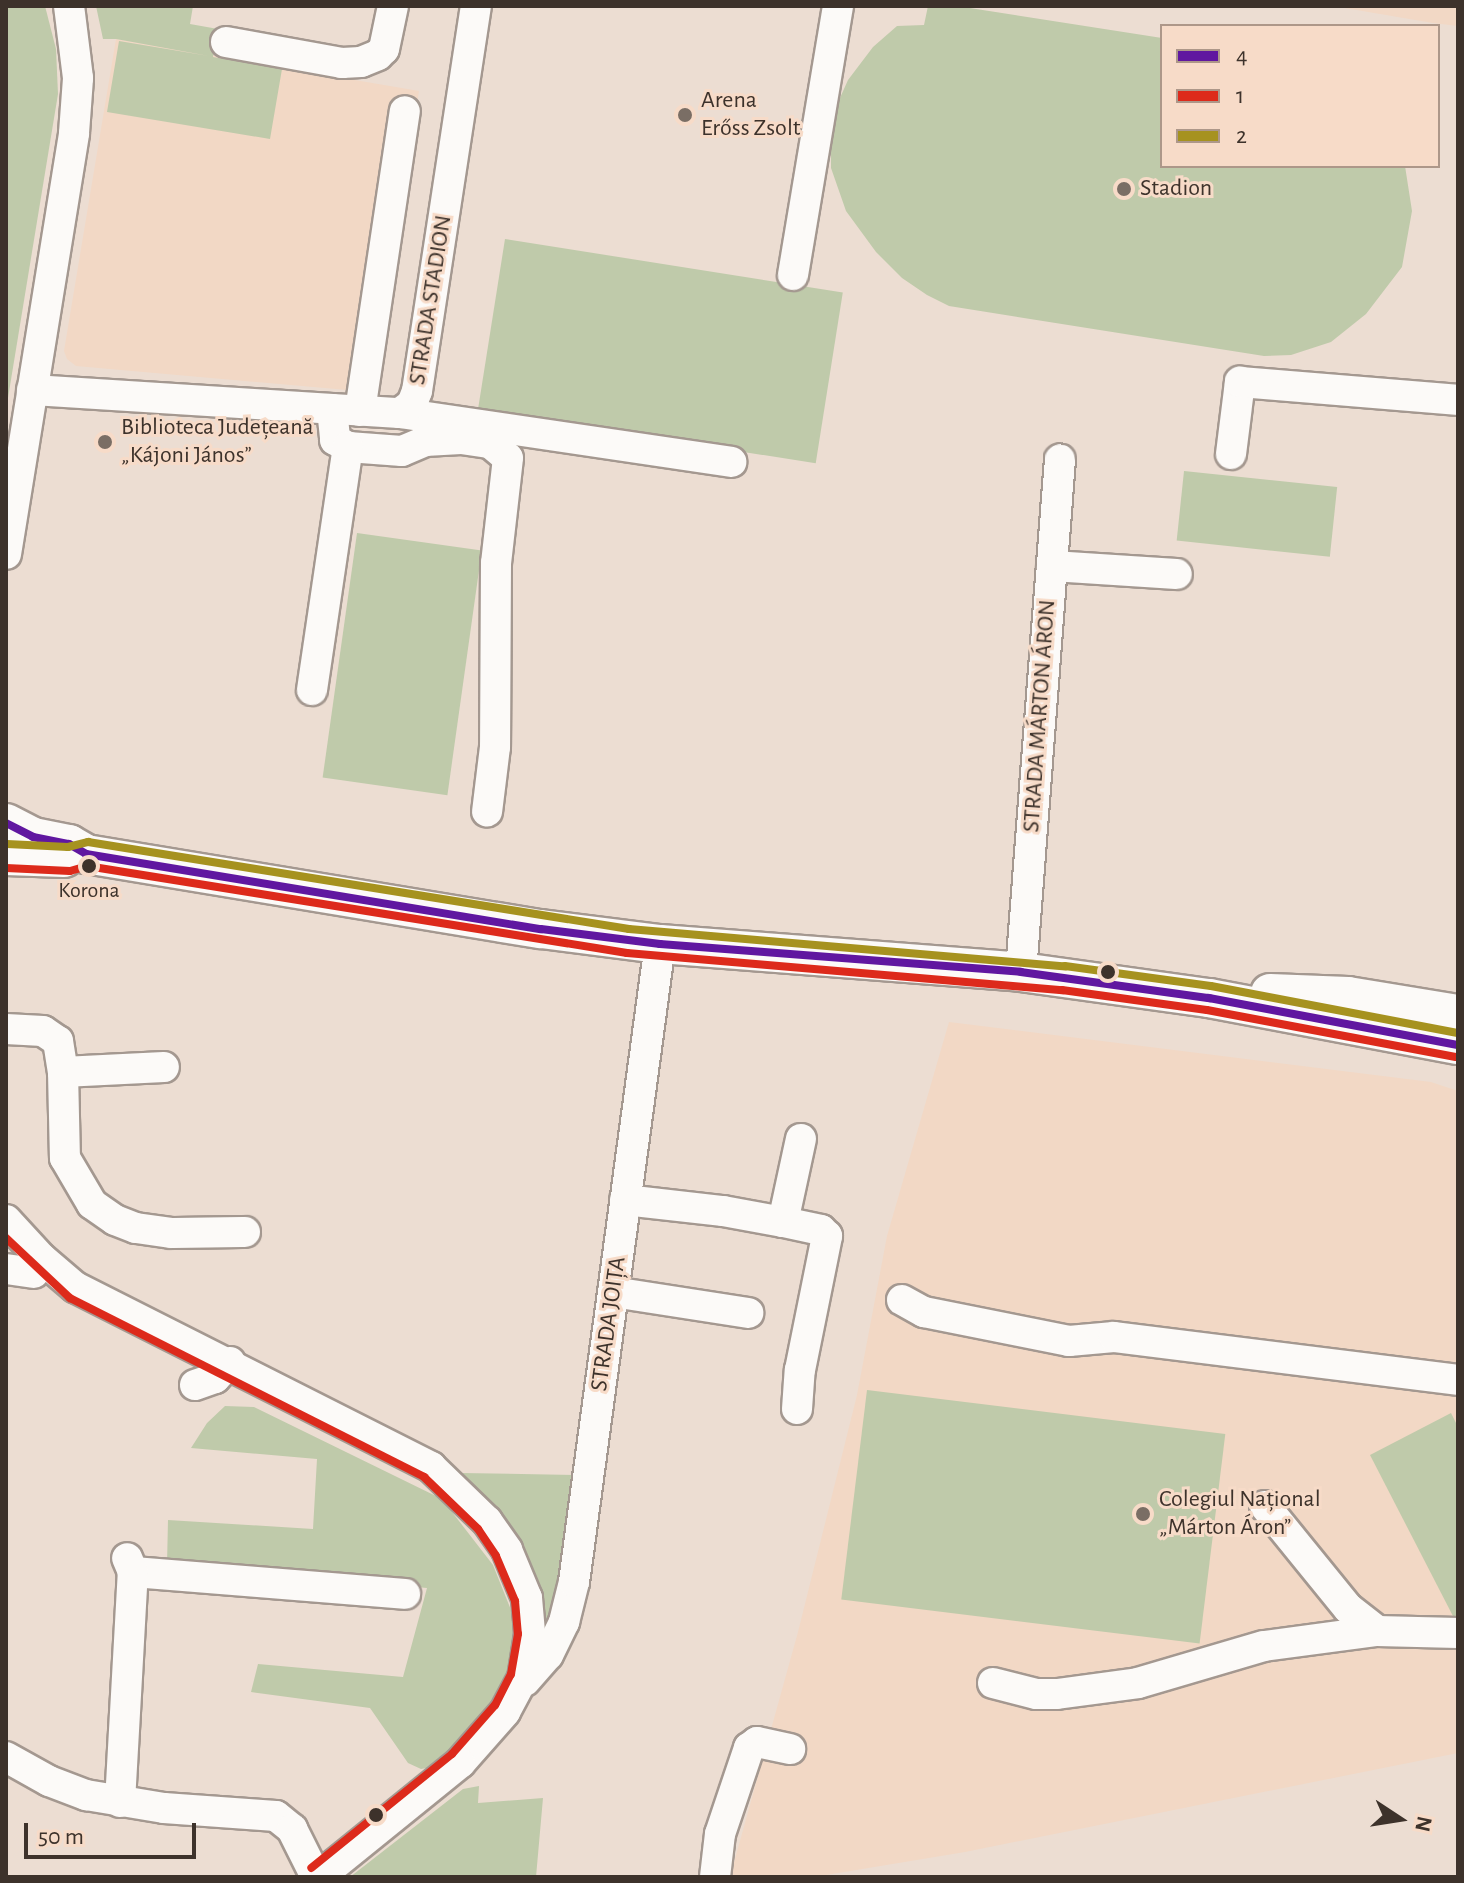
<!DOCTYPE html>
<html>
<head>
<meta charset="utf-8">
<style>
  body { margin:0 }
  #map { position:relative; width:1464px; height:1883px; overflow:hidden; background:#ecddd2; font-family:"Alegreya Sans",sans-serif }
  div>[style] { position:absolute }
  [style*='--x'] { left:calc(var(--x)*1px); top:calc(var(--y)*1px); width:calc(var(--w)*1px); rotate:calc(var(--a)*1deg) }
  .built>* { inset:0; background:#f2d8c5 }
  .green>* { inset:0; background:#bfcaaa; transform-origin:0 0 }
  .roads { filter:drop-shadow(2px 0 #a49890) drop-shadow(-2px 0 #a49890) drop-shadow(0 2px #a49890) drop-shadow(0 -2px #a49890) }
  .minor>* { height:30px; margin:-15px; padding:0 15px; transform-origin:15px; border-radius:15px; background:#fcfaf8 }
  .major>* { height:38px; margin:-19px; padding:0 19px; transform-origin:19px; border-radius:19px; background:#fcfaf8 }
  .bus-1>* { height:8px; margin:-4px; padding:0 4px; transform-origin:4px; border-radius:4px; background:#6017a0 }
  .bus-2>* { height:8px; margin:-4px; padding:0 4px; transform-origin:4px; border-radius:4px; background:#dd2a1b }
  .bus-3>* { height:8px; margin:-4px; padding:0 4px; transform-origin:4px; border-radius:4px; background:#a6921f }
  .dots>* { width:22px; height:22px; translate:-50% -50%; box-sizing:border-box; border:4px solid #f7dbc8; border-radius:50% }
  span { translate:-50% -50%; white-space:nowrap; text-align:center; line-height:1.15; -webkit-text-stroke:6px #f7dbc8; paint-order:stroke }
  .bus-label { font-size:22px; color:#3d322b }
  .poi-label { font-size:24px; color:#3d322b }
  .left { translate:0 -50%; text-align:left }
  .street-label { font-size:24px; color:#3d322b }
  .frame { position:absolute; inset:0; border:8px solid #3d322b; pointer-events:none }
  .legend { position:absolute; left:1160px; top:24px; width:280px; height:144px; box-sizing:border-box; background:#f7dbc8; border:2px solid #ad9789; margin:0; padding:10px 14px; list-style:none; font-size:24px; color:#3d322b }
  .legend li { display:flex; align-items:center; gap:16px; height:40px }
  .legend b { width:40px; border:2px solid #ad9789 }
  .north { position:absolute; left:1360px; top:1779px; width:80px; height:80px; -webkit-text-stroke:6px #f7dbc8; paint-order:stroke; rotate:102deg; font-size:22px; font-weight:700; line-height:32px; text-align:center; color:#3d322b }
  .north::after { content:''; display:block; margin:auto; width:28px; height:36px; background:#3d322b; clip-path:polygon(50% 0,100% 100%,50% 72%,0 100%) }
  .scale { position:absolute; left:24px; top:1823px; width:172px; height:36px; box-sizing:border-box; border:4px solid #3d322b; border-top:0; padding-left:10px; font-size:24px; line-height:28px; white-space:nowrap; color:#3d322b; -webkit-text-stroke:6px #f7dbc8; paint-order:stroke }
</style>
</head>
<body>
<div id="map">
  <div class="built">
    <i style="clip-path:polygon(1333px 6px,1458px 6px,1458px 26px,1433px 23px)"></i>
    <i style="clip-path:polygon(116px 39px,419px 91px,370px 392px,76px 366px,67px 359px,64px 351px)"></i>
    <i style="clip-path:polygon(949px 1022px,1431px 1082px,1458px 1091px,1458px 1753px,965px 1852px,814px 1877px,730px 1877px,798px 1632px,857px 1395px,887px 1236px)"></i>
  </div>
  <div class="green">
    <i style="clip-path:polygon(6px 6px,45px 6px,56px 49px,58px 94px,6px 410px)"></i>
    <i style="clip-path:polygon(96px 6px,193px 6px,190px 24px,218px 29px,213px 57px,282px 69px,270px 139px,107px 112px,119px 41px,209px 56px,116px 39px,103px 39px)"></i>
    <i style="clip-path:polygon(928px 6px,957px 6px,1162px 38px,1162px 166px,1405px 166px,1412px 211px,1402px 267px,1366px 314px,1331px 342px,1291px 355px,1264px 356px,949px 306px,927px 295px,902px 278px,876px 252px,846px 211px,831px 168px,831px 118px,848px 80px,873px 47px,897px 26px,924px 25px)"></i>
    <i style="left:505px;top:239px;width:342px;height:173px;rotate:9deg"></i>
    <i style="left:1184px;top:471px;width:154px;height:70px;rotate:6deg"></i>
    <i style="left:357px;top:533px;width:126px;height:247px;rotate:8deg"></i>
    <i style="left:867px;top:1390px;width:361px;height:211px;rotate:7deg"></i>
    <i style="clip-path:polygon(225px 1406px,254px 1407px,442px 1499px,493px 1565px,515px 1620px,510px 1669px,479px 1721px,443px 1765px,421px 1769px,408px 1763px,370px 1708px,251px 1692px,258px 1664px,403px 1677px,427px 1588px,167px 1565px,168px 1520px,313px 1529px,317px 1459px,191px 1448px,207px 1423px)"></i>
    <i style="clip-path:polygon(1451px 1413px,1458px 1427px,1458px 1619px,1455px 1620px,1370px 1455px)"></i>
    <i style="clip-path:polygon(460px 1473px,575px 1475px,566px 1579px,547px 1630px,542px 1596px,519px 1548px)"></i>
    <i style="clip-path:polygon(479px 1786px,478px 1803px,543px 1798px,536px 1877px,350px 1877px,463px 1789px)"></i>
  </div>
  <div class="roads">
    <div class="minor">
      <i style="--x:226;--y:42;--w:118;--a:10.3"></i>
      <i style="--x:342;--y:63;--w:19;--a:-3"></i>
      <i style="--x:361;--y:62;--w:18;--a:-22"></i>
      <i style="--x:378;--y:55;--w:8;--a:-45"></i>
      <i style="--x:384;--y:49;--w:44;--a:-78.2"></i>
      <i style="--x:793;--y:275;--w:273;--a:-80.5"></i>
      <i style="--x:32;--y:390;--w:369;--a:3.6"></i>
      <i style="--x:400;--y:413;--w:335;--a:8.4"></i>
      <i style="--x:332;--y:409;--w:31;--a:84"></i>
      <i style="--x:335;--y:440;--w:15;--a:28"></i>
      <i style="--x:348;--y:447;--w:54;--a:4.2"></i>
      <i style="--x:402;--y:451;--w:25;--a:-23"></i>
      <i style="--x:425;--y:441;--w:36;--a:-3"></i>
      <i style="--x:461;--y:439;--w:29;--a:8"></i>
      <i style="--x:490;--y:443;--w:23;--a:40"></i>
      <i style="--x:508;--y:458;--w:106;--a:96.5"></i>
      <i style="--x:496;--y:563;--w:184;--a:90.3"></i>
      <i style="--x:495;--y:747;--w:65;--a:97"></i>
      <i style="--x:360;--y:411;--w:303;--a:-81.5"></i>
      <i style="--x:400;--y:413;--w:15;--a:-37"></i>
      <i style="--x:412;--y:404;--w:14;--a:-69"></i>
      <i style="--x:417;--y:391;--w:389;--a:-81.3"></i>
      <i style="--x:1231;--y:454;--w:73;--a:-82.9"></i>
      <i style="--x:1240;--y:382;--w:219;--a:4.7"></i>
      <i style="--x:6;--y:554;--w:426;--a:-80.8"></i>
      <i style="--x:74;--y:133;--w:55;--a:-85.8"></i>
      <i style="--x:78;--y:78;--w:73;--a:-97.1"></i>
      <i style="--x:1052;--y:566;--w:125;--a:3.7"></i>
      <i style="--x:312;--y:690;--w:246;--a:-81.6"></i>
      <i style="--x:1021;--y:972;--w:514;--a:-85.65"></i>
      <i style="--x:6;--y:1029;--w:37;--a:3"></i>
      <i style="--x:43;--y:1031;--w:18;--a:34"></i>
      <i style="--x:58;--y:1041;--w:31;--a:81"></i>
      <i style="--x:63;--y:1072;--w:86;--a:88.7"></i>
      <i style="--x:65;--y:1158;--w:53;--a:59.6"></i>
      <i style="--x:92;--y:1204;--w:28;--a:35"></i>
      <i style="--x:115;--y:1220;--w:22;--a:21"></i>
      <i style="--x:136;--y:1228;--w:35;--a:8"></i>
      <i style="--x:171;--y:1233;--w:74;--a:-0.8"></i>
      <i style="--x:63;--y:1072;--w:101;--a:-2.8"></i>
      <i style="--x:625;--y:1200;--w:99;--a:6.4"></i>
      <i style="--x:723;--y:1211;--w:61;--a:10.4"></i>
      <i style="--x:6;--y:1220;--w:52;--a:47.4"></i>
      <i style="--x:41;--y:1258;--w:45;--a:40.5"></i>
      <i style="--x:75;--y:1287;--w:399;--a:26.8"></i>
      <i style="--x:431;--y:1467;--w:78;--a:44"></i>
      <i style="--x:487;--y:1521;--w:35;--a:55"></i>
      <i style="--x:507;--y:1550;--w:52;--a:67.4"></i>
      <i style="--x:527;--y:1598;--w:36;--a:85"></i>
      <i style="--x:530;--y:1634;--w:45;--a:99"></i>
      <i style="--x:523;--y:1678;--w:38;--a:118"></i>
      <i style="--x:505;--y:1712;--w:68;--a:131.4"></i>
      <i style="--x:460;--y:1763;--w:181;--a:141"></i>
      <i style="--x:6;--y:1269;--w:28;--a:8"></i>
      <i style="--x:613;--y:1292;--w:137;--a:8.8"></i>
      <i style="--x:902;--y:1300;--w:25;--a:29"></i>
      <i style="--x:924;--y:1312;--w:148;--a:11.3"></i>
      <i style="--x:1069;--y:1341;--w:45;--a:-5.1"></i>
      <i style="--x:1114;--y:1337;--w:347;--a:7.1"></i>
      <i style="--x:195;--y:1385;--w:21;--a:-19"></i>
      <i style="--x:215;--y:1378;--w:22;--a:-47"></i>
      <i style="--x:797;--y:1409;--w:39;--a:-86"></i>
      <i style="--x:800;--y:1370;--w:137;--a:-78.6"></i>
      <i style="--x:827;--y:1236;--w:8;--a:-135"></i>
      <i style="--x:821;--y:1230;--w:39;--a:-168"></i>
      <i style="--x:783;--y:1222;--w:85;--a:-77.8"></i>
      <i style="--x:1265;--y:1506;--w:132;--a:50.9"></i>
      <i style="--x:1348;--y:1608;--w:37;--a:38"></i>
      <i style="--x:133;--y:1572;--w:273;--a:4.6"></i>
      <i style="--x:525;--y:1681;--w:35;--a:-49"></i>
      <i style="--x:548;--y:1655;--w:37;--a:-64"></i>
      <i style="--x:564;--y:1622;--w:41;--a:-76"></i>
      <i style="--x:574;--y:1582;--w:644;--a:-82.32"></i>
      <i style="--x:993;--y:1683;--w:44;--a:14.3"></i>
      <i style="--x:1036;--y:1694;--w:21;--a:0"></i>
      <i style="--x:1057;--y:1694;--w:82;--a:-7.7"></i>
      <i style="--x:1138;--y:1683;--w:131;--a:-16.4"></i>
      <i style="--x:1264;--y:1646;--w:114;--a:-7.6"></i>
      <i style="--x:1377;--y:1631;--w:81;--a:1.4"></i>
      <i style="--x:6;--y:1757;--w:49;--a:29.2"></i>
      <i style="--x:49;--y:1781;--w:40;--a:21"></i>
      <i style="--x:86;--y:1795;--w:79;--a:9.5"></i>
      <i style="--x:164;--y:1808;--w:112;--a:4.1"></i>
      <i style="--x:276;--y:1816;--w:21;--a:39"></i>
      <i style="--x:292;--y:1829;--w:54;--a:63.4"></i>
      <i style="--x:120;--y:1802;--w:230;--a:-86.8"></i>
      <i style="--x:133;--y:1572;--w:15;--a:-113"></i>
      <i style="--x:715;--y:1877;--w:43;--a:-83.4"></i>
      <i style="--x:720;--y:1834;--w:91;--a:-71.4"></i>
      <i style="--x:749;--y:1748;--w:10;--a:-37"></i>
      <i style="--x:757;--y:1742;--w:34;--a:12"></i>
    </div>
    <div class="major">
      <i style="--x:6;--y:823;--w:30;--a:27"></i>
      <i style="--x:33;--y:837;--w:37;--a:11"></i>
      <i style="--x:69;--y:844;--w:20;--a:30"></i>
      <i style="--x:86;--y:854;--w:461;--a:9.4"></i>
      <i style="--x:541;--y:929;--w:120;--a:7.2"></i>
      <i style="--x:660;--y:944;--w:362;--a:4.4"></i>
      <i style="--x:1021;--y:972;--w:190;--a:7.9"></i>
      <i style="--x:1209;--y:998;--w:253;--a:10.7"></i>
      <i style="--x:6;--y:856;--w:58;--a:2"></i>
      <i style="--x:1270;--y:993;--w:78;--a:2.2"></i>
      <i style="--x:1348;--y:996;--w:111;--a:9.3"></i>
    </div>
  </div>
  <div class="bus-1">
    <i style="--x:6;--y:823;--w:30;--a:27"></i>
    <i style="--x:33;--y:837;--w:37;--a:11"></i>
    <i style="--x:69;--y:844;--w:20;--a:30"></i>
    <i style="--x:86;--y:854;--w:461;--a:9.4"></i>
    <i style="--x:541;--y:929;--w:120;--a:7.2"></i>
    <i style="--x:660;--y:944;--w:362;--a:4.4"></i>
    <i style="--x:1021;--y:972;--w:190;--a:7.9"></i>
    <i style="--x:1209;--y:998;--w:253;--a:10.7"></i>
  </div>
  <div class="bus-2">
    <i style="--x:6;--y:868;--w:64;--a:2.7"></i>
    <i style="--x:70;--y:871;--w:18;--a:-16"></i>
    <i style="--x:87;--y:866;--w:547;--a:9.15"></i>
    <i style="--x:627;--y:953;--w:437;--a:4.9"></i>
    <i style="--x:1062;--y:990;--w:146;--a:7.9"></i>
    <i style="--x:1207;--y:1010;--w:253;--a:10.7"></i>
    <i style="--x:6;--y:1238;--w:88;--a:43.2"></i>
    <i style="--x:70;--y:1298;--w:397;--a:26.8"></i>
    <i style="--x:424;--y:1477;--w:75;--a:43.9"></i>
    <i style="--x:478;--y:1529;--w:32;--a:56"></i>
    <i style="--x:496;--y:1556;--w:49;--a:67.1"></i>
    <i style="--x:515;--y:1601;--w:33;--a:85"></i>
    <i style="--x:518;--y:1634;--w:41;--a:99.9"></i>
    <i style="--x:511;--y:1674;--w:35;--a:117"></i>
    <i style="--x:495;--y:1705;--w:65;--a:131.3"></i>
    <i style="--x:452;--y:1754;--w:181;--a:141"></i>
  </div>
  <div class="bus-3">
    <i style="--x:7;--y:844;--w:61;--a:2.8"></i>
    <i style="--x:68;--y:847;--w:21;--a:-14"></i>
    <i style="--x:88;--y:842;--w:548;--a:9.14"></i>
    <i style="--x:629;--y:929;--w:438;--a:4.9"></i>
    <i style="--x:1065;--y:966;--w:147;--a:7.8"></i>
    <i style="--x:1211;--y:986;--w:251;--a:10.8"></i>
  </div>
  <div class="dots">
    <i style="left:685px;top:115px;background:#7a6e65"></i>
    <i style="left:1124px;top:189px;background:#7a6e65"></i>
    <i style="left:105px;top:442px;background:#7a6e65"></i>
    <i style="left:89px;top:866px;background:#3d322b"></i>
    <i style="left:1108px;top:972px;background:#3d322b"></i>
    <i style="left:1143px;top:1514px;background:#7a6e65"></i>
    <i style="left:376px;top:1815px;background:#3d322b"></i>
  </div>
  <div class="bus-label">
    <span style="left:89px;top:891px">Korona</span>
  </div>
  <div class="poi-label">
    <span class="left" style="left:701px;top:115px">Arena<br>Erőss Zsolt</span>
    <span class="left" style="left:1140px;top:189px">Stadion</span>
    <span class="left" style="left:121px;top:442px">Biblioteca Județeană<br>„Kájoni János”</span>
    <span class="left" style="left:1159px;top:1514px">Colegiul Național<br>„Márton Áron”</span>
  </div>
  <div class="street-label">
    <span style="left:431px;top:300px;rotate:-81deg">STRADA STADION</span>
    <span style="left:1040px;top:716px;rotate:-86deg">STRADA MÁRTON ÁRON</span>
    <span style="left:609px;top:1324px;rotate:-82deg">STRADA JOIȚA</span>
  </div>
  <div class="frame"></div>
  <ul class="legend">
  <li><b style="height:10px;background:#6017a0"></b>4</li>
  <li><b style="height:10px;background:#dd2a1b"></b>1</li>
  <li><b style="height:10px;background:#a6921f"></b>2</li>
  </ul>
  <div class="north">N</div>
  <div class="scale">50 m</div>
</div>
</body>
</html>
